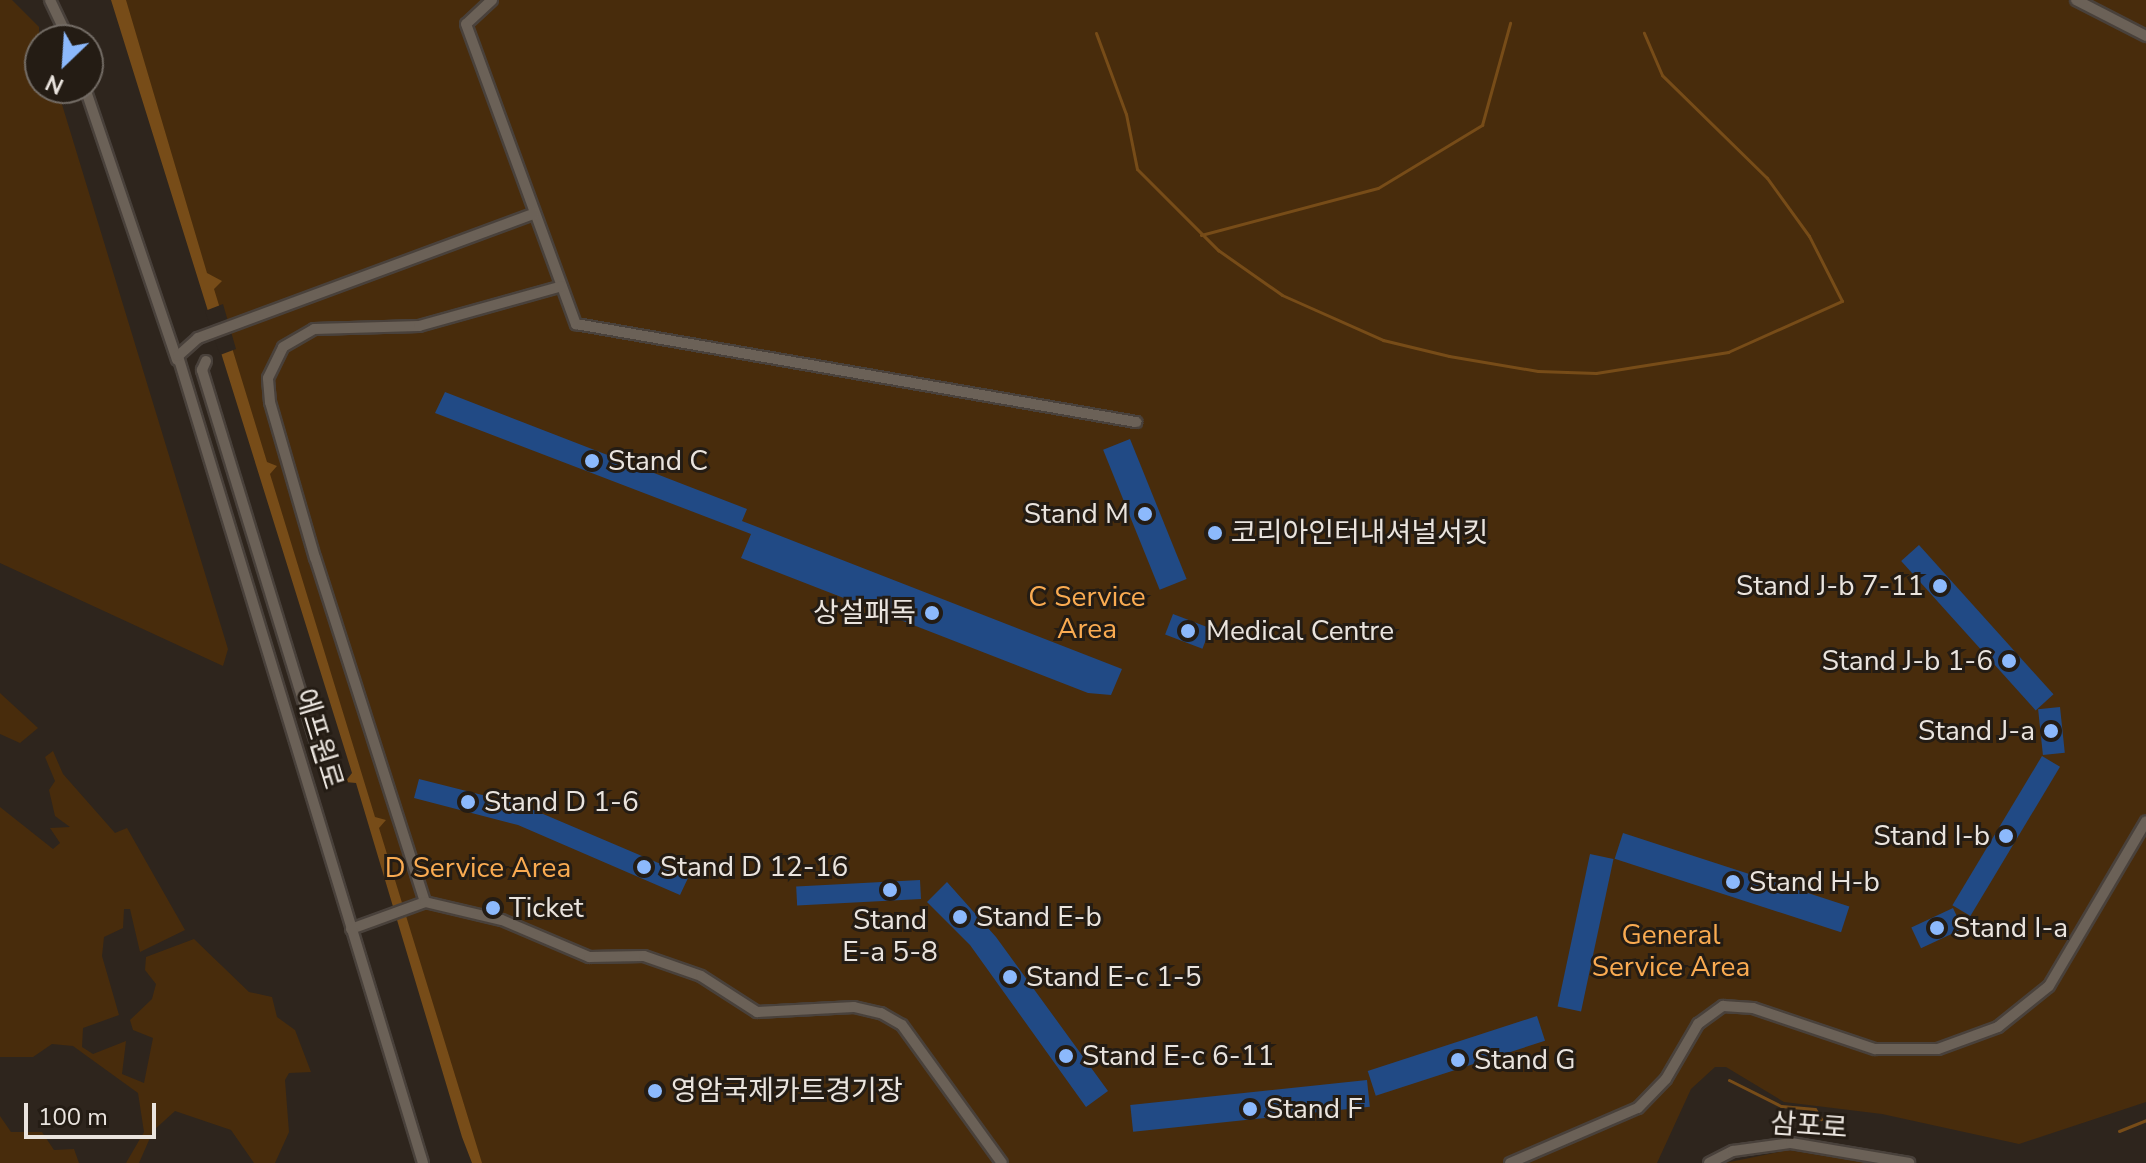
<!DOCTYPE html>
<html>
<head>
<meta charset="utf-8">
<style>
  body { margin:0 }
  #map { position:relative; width:2146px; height:1163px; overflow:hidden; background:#2e251d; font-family:"Nunito Sans","Noto Sans KR",sans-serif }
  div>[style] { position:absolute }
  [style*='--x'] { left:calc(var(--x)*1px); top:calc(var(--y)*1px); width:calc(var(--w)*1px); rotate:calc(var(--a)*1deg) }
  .green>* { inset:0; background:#482c0c }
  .water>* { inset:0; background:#774c18 }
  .pier>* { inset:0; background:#2e251d }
  .stream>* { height:3px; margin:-1.5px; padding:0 1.5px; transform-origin:1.5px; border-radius:1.5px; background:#774c18 }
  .building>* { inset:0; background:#214a85; transform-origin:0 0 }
  .roads { filter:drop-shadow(2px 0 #49413b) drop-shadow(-2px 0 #49413b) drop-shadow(0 2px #49413b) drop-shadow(0 -2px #49413b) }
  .minor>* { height:10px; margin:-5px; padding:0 5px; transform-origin:5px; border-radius:5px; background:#6b6157 }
  .dots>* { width:22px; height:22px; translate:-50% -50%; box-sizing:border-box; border:4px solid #241c14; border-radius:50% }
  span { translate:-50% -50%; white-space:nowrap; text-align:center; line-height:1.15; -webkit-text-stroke:6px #241c14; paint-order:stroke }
  .poi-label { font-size:28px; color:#eae4de }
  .left { translate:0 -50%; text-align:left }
  .right { translate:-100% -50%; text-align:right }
  .park-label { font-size:28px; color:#faab51 }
  .street-label { font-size:28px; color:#eae4de }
  .north { position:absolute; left:24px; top:24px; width:80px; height:80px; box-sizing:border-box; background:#241c14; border:2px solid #736c65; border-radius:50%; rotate:205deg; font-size:22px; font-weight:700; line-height:32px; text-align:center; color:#eae4de }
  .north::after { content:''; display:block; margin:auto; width:28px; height:36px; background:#8cb9fc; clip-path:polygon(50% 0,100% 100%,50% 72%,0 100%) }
  .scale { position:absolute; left:24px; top:1103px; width:132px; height:36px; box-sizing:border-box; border:4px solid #eae4de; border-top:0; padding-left:10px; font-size:24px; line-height:28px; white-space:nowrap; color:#eae4de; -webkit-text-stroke:6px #241c14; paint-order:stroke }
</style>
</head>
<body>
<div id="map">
  <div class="green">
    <i style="clip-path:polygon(0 0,12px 0,39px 27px,40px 88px,57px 88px,228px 649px,223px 666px,0 563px)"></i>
    <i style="clip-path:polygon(120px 0,2146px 0,2146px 1102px,2019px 1144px,1882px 1114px,1784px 1102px,1726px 1067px,1715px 1067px,1691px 1089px,1657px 1163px,476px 1163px)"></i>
    <i style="clip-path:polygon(0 693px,38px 728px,20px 743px,0 734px)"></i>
    <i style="clip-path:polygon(53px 751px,63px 774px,115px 833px,127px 828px,185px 930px,140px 952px,130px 909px,124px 909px,123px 928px,104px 937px,102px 956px,119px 1015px,83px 1028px,82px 1047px,93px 1054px,126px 1041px,122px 1074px,144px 1083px,153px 1038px,133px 1030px,130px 1020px,152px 999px,156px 984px,145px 970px,146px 957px,194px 939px,249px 992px,272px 997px,277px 1017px,295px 1030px,311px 1072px,289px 1073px,285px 1080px,289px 1132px,275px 1163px,254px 1163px,231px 1130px,175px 1111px,153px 1131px,139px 1163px,126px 1163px,144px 1132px,138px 1093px,73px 1046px,52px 1044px,33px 1057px,0 1057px,0 807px,53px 849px,60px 843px,50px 828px,70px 827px,55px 816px,49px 790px,55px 781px,45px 757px)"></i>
    <i style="clip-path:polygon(0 1116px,11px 1132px,42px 1132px,54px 1150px,74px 1149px,79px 1163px,0 1163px)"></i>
    <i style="clip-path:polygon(1788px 1150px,1868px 1163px,1725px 1163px)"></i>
  </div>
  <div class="water">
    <i style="clip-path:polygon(111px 0,126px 0,207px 273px,222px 281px,214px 289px,267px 462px,277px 466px,270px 474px,375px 817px,386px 820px,379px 828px,482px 1163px,472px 1163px,462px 1137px,356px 783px,345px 782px,352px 773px)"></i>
  </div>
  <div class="pier">
    <i style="clip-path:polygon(223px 304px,236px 349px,220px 355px,205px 311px)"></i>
  </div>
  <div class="stream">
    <i style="--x:1096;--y:33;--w:86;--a:69.7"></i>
    <i style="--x:1126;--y:114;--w:56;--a:78.7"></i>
    <i style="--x:1137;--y:169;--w:115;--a:45"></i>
    <i style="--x:1218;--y:250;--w:78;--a:35.1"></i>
    <i style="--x:1282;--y:295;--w:111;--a:24"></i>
    <i style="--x:1383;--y:340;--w:68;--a:13.6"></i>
    <i style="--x:1449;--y:356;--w:90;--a:9.6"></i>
    <i style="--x:1538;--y:371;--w:58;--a:2"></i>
    <i style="--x:1596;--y:373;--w:134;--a:-9"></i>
    <i style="--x:1728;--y:352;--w:125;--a:-24.1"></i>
    <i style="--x:1842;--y:301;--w:73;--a:-116.9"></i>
    <i style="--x:1809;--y:236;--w:72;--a:-125.9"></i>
    <i style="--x:1767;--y:178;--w:147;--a:-135.6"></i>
    <i style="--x:1662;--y:75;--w:46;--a:-113.2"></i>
    <i style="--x:1201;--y:235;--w:183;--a:-14.9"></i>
    <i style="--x:1378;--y:188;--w:122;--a:-31.2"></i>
    <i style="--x:1482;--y:125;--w:106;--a:-74.6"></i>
    <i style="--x:1729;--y:1080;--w:58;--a:26.6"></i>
    <i style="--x:1781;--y:1106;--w:34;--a:5"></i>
    <i style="--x:1815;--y:1109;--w:12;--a:59"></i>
    <i style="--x:2119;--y:1131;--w:29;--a:-22"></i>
  </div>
  <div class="building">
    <i style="clip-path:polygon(445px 392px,747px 509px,742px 521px,1122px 669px,1111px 695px,1088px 693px,741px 558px,751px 534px,435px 413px)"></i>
    <i style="left:1130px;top:439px;width:151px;height:29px;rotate:68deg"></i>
    <i style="left:1919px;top:545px;width:201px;height:24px;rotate:48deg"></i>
    <i style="left:1173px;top:614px;width:40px;height:22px;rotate:21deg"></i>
    <i style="left:2060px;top:707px;width:46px;height:22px;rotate:84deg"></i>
    <i style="left:2042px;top:756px;width:21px;height:174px;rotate:31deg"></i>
    <i style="clip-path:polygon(419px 779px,522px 805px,689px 876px,680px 895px,518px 825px,414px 798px)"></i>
    <i style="left:1623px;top:833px;width:238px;height:27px;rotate:18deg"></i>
    <i style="left:1590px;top:854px;width:24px;height:156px;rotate:12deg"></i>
    <i style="left:920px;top:880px;width:19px;height:124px;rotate:87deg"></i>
    <i style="clip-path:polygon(947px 882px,996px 937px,1108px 1091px,1086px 1107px,970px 945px,927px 902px)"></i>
    <i style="left:1953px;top:908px;width:23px;height:46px;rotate:65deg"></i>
    <i style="left:1537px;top:1016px;width:26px;height:178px;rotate:72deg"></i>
    <i style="left:1367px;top:1080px;width:27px;height:238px;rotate:84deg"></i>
  </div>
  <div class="roads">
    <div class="minor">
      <i style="--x:50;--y:0;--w:44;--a:64.6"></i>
      <i style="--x:492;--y:0;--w:35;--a:137"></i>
      <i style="--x:466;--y:24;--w:320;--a:69.9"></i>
      <i style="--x:576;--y:324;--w:569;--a:9.93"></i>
      <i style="--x:2076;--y:0;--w:79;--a:27.2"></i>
      <i style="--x:85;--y:88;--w:287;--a:71.3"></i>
      <i style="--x:206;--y:361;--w:10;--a:114"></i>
      <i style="--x:202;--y:370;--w:386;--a:73"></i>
      <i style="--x:425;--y:902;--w:361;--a:-107.7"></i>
      <i style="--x:315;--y:558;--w:162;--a:-106.1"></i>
      <i style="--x:270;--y:402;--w:24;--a:-95"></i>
      <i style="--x:268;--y:378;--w:34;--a:-64"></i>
      <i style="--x:283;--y:347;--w:36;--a:-30"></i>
      <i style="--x:314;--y:329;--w:105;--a:-1.6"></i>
      <i style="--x:419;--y:326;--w:148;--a:-15.6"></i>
      <i style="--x:351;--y:929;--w:79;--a:-20"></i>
      <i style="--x:425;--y:902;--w:79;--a:13.2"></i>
      <i style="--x:502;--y:920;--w:95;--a:23"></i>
      <i style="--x:589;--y:957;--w:55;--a:-1"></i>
      <i style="--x:644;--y:956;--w:60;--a:19.3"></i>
      <i style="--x:701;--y:976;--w:67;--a:32.7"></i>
      <i style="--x:757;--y:1012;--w:97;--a:-3"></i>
      <i style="--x:854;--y:1007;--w:28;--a:13"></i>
      <i style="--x:881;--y:1013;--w:24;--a:30"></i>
      <i style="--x:902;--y:1025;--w:170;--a:54.1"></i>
      <i style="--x:423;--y:1163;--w:843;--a:-106.89"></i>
      <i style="--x:178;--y:356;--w:27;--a:-42"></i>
      <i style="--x:198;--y:338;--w:358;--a:-20.3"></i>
      <i style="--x:1510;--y:1163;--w:139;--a:-23.3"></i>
      <i style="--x:1638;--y:1108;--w:40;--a:-46"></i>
      <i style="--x:1666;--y:1079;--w:64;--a:-59.8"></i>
      <i style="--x:1698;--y:1024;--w:31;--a:-36"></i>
      <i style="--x:1723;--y:1006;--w:30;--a:4"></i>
      <i style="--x:1753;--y:1008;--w:129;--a:18.6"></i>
      <i style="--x:1875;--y:1049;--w:63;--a:0"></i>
      <i style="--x:1938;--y:1049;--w:64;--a:-20.1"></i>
      <i style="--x:1998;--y:1027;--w:65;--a:-38.8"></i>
      <i style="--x:2049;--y:986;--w:191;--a:-59.5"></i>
      <i style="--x:1709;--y:1163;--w:27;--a:-27"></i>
      <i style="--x:1733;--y:1151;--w:59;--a:-7.9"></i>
      <i style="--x:1791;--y:1143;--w:120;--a:9.6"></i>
    </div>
  </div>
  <div class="dots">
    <i style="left:592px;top:461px;background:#8cb9fc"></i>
    <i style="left:1145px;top:514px;background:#8cb9fc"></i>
    <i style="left:1215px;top:533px;background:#8cb9fc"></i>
    <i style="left:1940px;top:586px;background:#8cb9fc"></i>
    <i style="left:932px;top:613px;background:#8cb9fc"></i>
    <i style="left:1188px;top:631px;background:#8cb9fc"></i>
    <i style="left:2009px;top:661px;background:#8cb9fc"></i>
    <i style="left:2051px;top:731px;background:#8cb9fc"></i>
    <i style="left:468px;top:802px;background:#8cb9fc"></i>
    <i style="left:2006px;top:836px;background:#8cb9fc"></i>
    <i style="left:644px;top:867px;background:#8cb9fc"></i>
    <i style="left:1733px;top:882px;background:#8cb9fc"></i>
    <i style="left:890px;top:890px;background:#8cb9fc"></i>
    <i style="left:493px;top:908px;background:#8cb9fc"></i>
    <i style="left:960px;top:917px;background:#8cb9fc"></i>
    <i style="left:1937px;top:928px;background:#8cb9fc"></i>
    <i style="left:1010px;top:977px;background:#8cb9fc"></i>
    <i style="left:1066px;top:1056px;background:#8cb9fc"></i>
    <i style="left:1458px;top:1060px;background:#8cb9fc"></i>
    <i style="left:655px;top:1091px;background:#8cb9fc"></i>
    <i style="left:1250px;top:1109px;background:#8cb9fc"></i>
  </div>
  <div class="poi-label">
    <span class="left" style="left:608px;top:461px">Stand C</span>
    <span class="right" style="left:1129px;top:514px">Stand M</span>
    <span class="left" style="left:1231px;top:533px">코리아인터내셔널서킷</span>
    <span class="right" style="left:1924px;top:586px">Stand J-b 7-11</span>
    <span class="right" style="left:916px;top:613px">상설패독</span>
    <span class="left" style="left:1206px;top:631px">Medical Centre</span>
    <span class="right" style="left:1993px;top:661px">Stand J-b 1-6</span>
    <span class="right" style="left:2035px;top:731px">Stand J-a</span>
    <span class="left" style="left:484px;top:802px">Stand D 1-6</span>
    <span class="right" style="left:1990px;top:836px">Stand I-b</span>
    <span class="left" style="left:660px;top:867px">Stand D 12-16</span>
    <span class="left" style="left:1749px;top:882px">Stand H-b</span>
    <span class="left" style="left:509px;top:908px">Ticket</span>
    <span class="left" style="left:976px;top:917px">Stand E-b</span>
    <span style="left:890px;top:936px">Stand<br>E-a 5-8</span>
    <span class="left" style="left:1953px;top:928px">Stand I-a</span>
    <span class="left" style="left:1026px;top:977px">Stand E-c 1-5</span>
    <span class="left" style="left:1082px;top:1056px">Stand E-c 6-11</span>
    <span class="left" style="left:1474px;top:1060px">Stand G</span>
    <span class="left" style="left:671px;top:1091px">영암국제카트경기장</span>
    <span class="left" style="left:1266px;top:1109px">Stand F</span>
  </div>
  <div class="park-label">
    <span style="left:1087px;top:613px">C Service<br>Area</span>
    <span style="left:478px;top:868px">D Service Area</span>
    <span style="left:1671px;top:951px">General<br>Service Area</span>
  </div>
  <div class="street-label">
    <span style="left:319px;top:739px;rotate:73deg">에프원로</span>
    <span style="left:1809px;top:1126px;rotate:4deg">삼포로</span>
  </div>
  <div class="north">N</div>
  <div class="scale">100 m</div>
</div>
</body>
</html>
